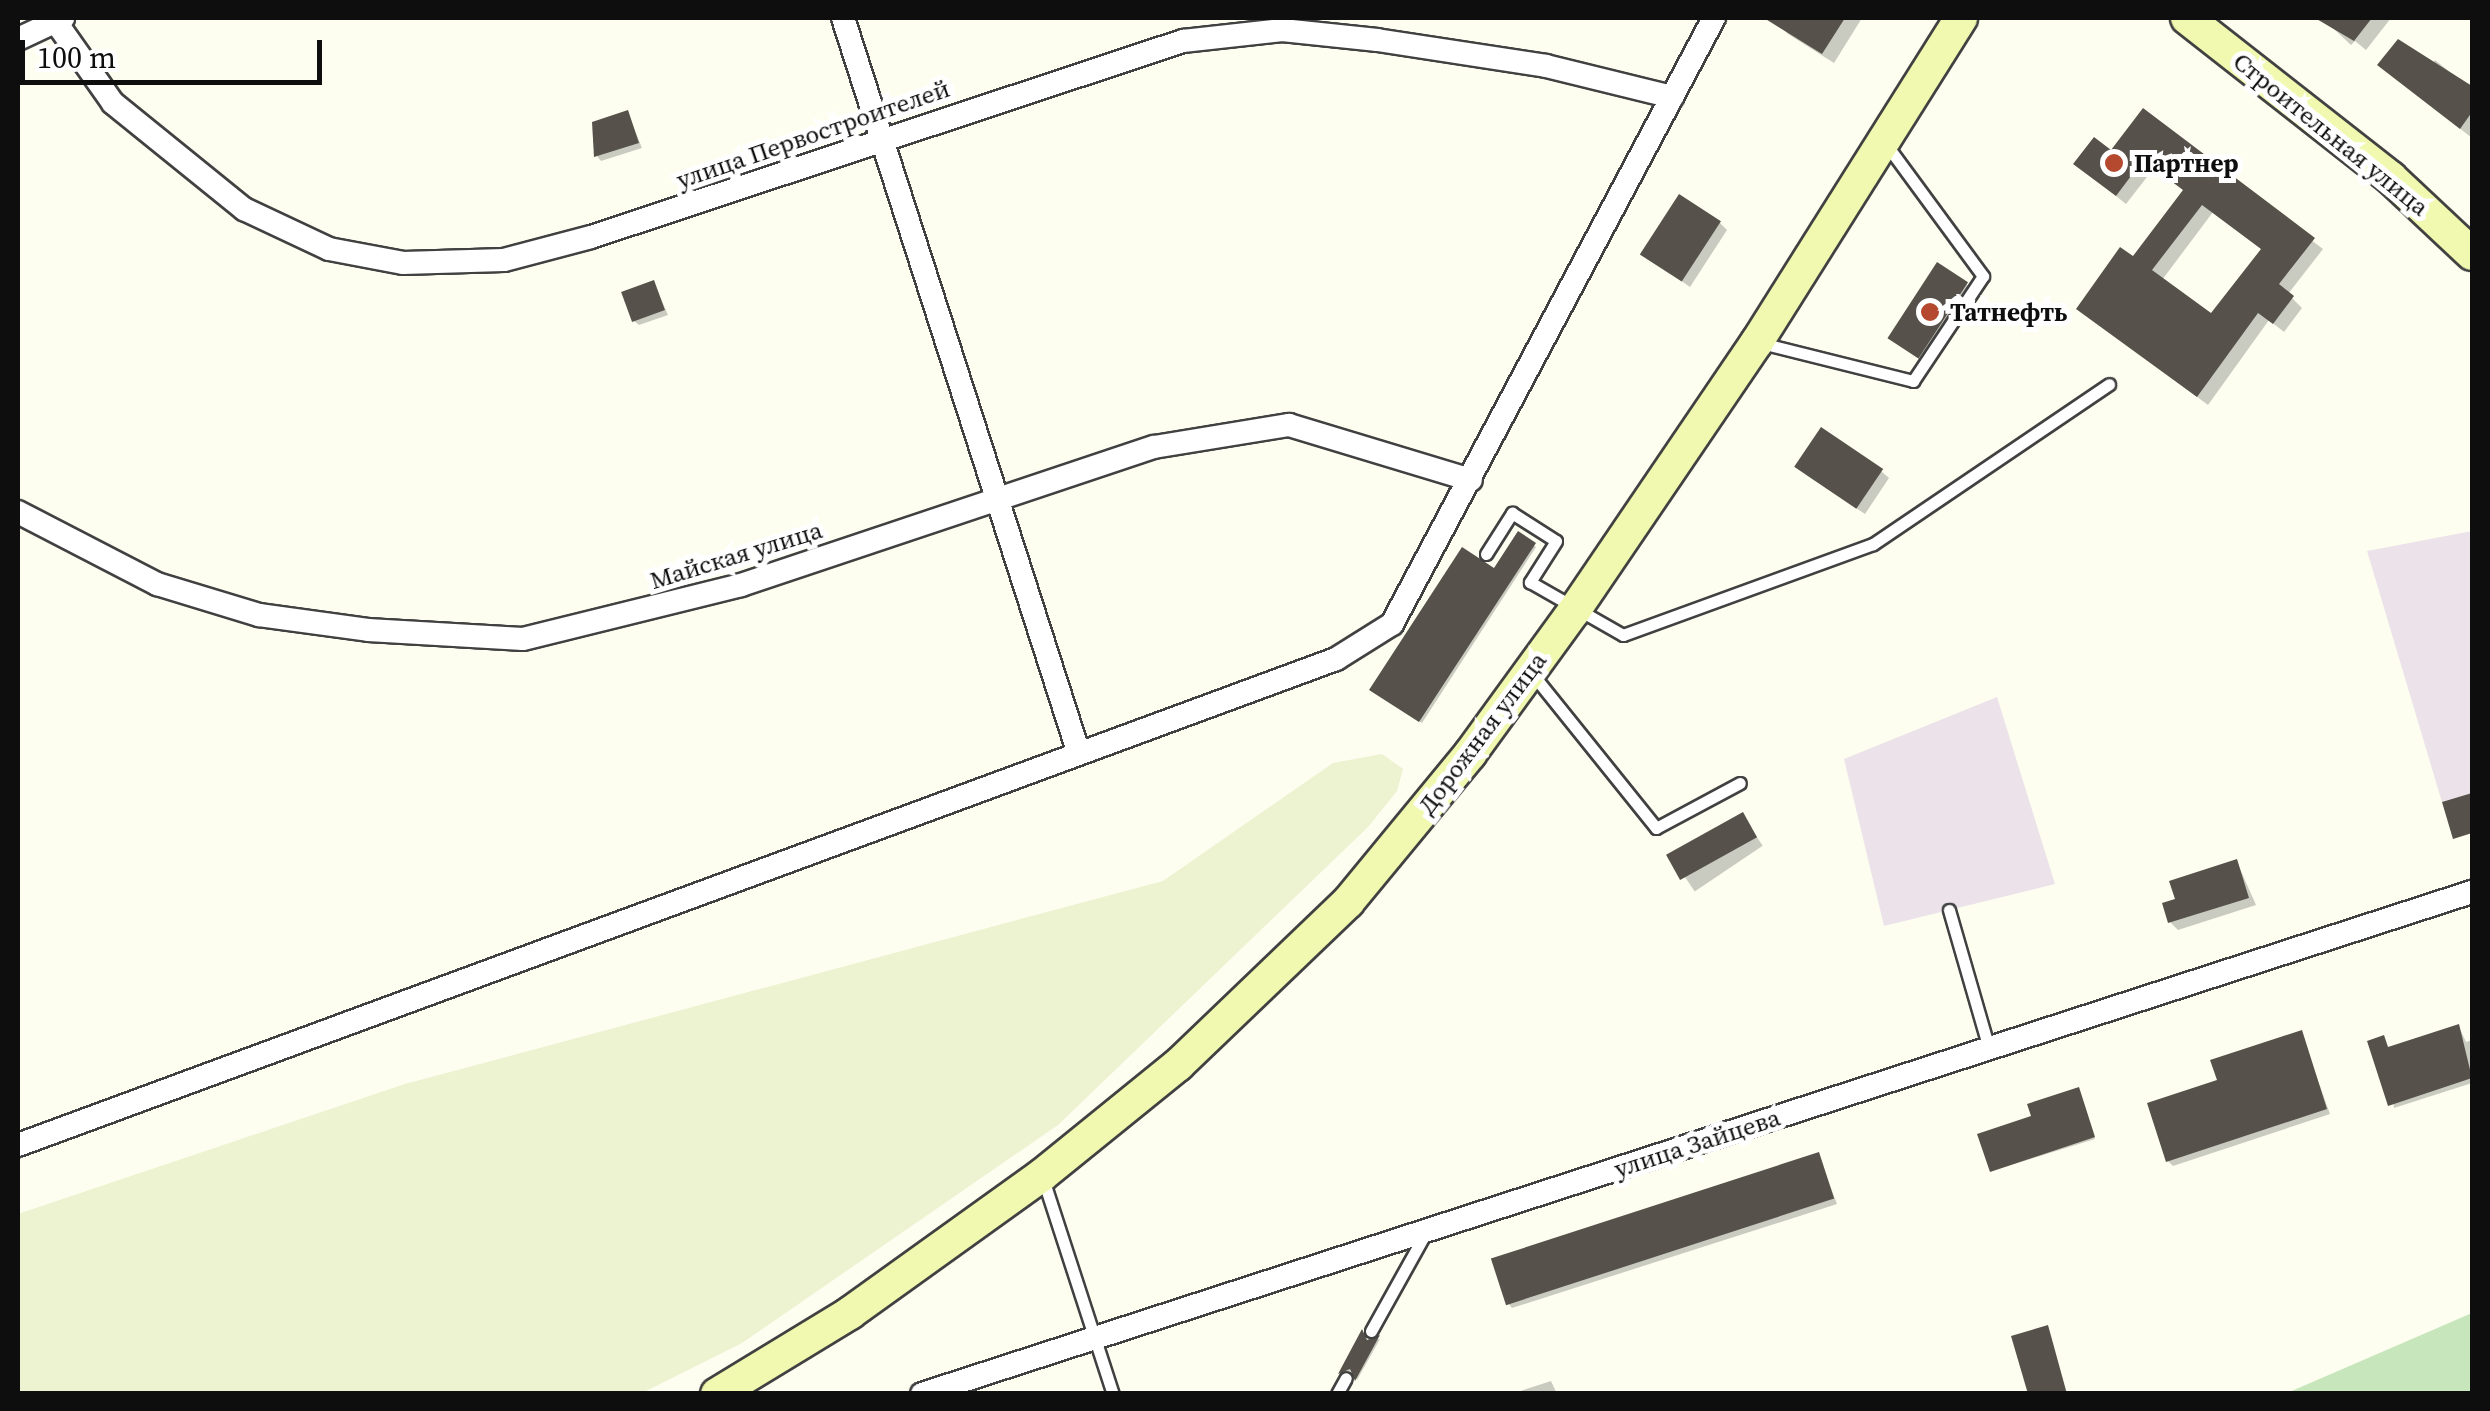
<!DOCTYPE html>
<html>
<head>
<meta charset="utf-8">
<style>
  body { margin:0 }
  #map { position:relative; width:2490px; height:1411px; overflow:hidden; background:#fdfef0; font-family:"Source Serif 4",serif }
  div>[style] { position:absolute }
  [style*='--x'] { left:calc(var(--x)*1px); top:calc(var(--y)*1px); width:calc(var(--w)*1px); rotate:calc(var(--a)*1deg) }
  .industrial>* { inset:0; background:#ece3ea }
  .farmland>* { inset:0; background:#edf2d1 }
  .green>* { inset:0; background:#c7e6bb }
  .shadow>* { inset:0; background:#0003; transform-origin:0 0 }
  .building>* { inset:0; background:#56524b; transform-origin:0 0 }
  .roads { filter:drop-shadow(2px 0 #414141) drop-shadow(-2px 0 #414141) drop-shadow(0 2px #414141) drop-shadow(0 -2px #414141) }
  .lane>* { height:11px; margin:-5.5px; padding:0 5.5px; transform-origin:5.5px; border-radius:5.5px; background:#fff }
  .street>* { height:22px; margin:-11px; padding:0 11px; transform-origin:11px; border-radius:11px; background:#fff }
  .secondary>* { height:32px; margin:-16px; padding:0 16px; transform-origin:16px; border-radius:16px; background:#f0f9af }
  .dots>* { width:28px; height:28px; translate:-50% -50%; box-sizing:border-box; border:5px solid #fff; border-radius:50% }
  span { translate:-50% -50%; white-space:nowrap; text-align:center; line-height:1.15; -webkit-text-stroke:10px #fff; paint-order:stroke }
  .street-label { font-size:25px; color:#0e0e0e }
  .poi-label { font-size:25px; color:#0e0e0e; font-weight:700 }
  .left { translate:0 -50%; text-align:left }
  .frame { position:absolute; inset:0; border:20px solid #0e0e0e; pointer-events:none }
  .scale { position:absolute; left:20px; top:40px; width:302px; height:45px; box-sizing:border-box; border:5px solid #0e0e0e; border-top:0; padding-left:12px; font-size:30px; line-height:35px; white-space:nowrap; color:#0e0e0e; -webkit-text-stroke:8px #fff; paint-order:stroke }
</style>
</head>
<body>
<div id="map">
  <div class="industrial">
    <i style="clip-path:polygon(2472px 531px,2472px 833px,2453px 839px,2367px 551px)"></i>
    <i style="clip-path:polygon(1997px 697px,2055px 884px,1884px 926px,1844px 759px)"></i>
  </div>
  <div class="farmland">
    <i style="clip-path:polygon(1382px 754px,1403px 769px,1397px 791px,1368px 827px,1058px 1125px,742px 1343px,642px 1393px,18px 1393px,18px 1214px,405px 1084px,1163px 881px,1333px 763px)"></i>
  </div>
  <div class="green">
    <i style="clip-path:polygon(2472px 1313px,2472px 1393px,2286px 1393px,2287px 1393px)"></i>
  </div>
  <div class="shadow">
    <i style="clip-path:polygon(1782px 18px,1862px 18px,1834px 63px,1788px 34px,1778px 24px)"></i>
    <i style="clip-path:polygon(2322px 18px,2391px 18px,2366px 50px,2355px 41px,2351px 45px)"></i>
    <i style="clip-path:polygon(2435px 60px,2472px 90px,2472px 138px,2388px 72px,2430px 67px)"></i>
    <i style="clip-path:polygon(evenodd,2143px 112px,2323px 249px,2288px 294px,2302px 308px,2284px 332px,2269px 320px,2208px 405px,2079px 309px,2133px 259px,2185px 191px,2154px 168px,2126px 204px,2076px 164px,2112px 153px,2143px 112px,2213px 212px,2263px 250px,2212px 316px,2162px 280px,2213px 212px)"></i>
    <i style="clip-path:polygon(628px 113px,642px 148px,601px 161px,597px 156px)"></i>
    <i style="clip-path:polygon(1719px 222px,1727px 230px,1690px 287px,1643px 254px)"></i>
    <i style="clip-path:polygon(654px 283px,668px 315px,639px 325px,634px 321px)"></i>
    <i style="clip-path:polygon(1966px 284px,1974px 291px,1926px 364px,1891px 339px)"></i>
    <i style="clip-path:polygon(1881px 471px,1889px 478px,1865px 514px,1805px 474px)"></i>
    <i style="clip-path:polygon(1518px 535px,1536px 547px,1422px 723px,1374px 692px,1495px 571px)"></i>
    <i style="left:1742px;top:815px;width:37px;height:82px;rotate:56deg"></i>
    <i style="clip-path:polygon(2237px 862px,2256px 905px,2178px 930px,2170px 922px,2178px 901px)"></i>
    <i style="clip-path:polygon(2459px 1027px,2466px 1042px,2472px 1040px,2472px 1083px,2394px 1108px,2383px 1038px,2389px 1049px)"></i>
    <i style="clip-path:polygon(2301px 1033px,2330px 1114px,2173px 1166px,2168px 1161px,2220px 1082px)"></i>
    <i style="clip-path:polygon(2080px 1091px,2095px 1139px,1992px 1171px,2034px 1118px)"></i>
    <i style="clip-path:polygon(1818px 1154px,1837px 1204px,1512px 1308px,1508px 1303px)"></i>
    <i style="clip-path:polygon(1363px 1333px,1367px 1342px,1380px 1339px,1357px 1380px,1353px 1370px,1341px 1373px)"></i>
    <i style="clip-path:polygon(1551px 1381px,1557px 1394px,1511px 1394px)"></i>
  </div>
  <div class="building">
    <i style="clip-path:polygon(1764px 18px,1845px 18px,1822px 54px)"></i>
    <i style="clip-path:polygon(2315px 18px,2372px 18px,2354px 41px)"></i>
    <i style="clip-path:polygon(2398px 39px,2472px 86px,2472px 112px,2460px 129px,2377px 65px)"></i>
    <i style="clip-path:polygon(evenodd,2143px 108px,2315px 238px,2279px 284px,2294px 296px,2273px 324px,2258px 313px,2197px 397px,2076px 309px,2120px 247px,2133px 256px,2183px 190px,2143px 160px,2116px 196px,2073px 164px,2094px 137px,2111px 150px,2143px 108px,2202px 205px,2261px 249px,2211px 313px,2152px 270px,2202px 205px)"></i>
    <i style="clip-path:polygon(628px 110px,639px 143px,594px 157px,592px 122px)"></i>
    <i style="left:1679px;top:194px;width:50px;height:72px;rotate:33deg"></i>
    <i style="left:1937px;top:262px;width:37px;height:91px;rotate:33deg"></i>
    <i style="left:654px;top:280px;width:32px;height:35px;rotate:70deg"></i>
    <i style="left:1821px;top:427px;width:75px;height:48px;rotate:34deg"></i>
    <i style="clip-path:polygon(1518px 531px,1536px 543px,1419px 722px,1369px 690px,1462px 547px,1494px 568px)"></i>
    <i style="clip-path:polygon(2472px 793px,2472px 833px,2453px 839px,2442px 802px)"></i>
    <i style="left:1743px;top:812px;width:29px;height:88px;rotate:61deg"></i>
    <i style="clip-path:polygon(2237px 859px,2249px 898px,2168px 923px,2162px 903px,2175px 899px,2169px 881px)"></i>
    <i style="clip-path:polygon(2459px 1024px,2472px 1078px,2388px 1106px,2367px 1041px,2384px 1035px,2388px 1047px)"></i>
    <i style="clip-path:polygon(2302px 1030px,2327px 1109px,2166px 1162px,2147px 1103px,2217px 1080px,2210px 1060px)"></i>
    <i style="clip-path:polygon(2079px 1087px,2095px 1137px,1990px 1172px,1977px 1134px,2031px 1116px,2027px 1104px)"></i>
    <i style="left:1819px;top:1152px;width:49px;height:345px;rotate:72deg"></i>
    <i style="clip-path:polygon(2048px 1325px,2067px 1394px,2028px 1394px,2011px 1336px)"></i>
    <i style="clip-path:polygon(1362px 1329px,1367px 1340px,1380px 1335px,1355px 1381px,1350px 1369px,1338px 1374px)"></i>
  </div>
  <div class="roads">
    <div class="lane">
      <i style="--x:1761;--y:343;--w:157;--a:14"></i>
      <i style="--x:1913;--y:381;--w:126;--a:-56.3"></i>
      <i style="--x:1983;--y:276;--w:164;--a:-126.3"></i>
      <i style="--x:1486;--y:554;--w:49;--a:-57.6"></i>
      <i style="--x:1512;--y:513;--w:52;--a:32.5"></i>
      <i style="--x:1556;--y:541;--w:49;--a:122.4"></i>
      <i style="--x:1530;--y:582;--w:107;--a:29.7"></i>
      <i style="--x:1623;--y:635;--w:266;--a:-20"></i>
      <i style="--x:1873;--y:544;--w:285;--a:-34.1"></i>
      <i style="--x:1534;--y:676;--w:195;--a:51.2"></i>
      <i style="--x:1656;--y:828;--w:95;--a:-28.2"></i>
      <i style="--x:1949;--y:910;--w:145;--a:73.9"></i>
      <i style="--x:1043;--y:1179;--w:226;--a:72"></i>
      <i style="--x:1371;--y:1331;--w:111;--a:-60.9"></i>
      <i style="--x:1337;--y:1394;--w:18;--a:-61"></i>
    </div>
    <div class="street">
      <i style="--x:53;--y:18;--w:104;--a:54.8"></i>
      <i style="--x:113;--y:103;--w:169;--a:39"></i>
      <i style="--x:244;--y:209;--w:94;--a:25.2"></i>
      <i style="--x:329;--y:249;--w:75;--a:10.7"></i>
      <i style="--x:403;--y:263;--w:101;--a:-1.7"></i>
      <i style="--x:504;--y:260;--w:90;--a:-14.8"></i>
      <i style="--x:591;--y:237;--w:624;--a:-18.32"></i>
      <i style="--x:1183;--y:41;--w:100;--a:-6.3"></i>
      <i style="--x:1282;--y:30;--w:96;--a:6"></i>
      <i style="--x:1377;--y:40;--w:171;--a:8.7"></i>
      <i style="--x:1546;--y:66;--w:130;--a:13.8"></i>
      <i style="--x:843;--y:18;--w:770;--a:72.22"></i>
      <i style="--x:18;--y:39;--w:50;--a:-25"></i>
      <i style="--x:18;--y:512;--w:157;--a:27.4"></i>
      <i style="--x:157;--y:584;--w:107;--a:16.9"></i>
      <i style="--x:259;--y:615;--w:110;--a:7.8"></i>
      <i style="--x:368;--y:630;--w:155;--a:3.3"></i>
      <i style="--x:523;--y:639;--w:225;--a:-13.9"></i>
      <i style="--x:741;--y:585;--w:435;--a:-18.5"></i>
      <i style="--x:1154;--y:447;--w:137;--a:-9.3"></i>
      <i style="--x:1289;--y:425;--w:190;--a:16.8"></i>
      <i style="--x:18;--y:1145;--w:1405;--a:-20.24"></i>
      <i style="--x:1336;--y:659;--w:66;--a:-32"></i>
      <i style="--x:1392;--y:624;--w:686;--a:-62.02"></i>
      <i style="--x:922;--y:1394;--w:1629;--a:-17.95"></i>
    </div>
    <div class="secondary">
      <i style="--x:2187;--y:18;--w:259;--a:38.1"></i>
      <i style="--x:2391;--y:178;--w:111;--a:43.2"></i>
      <i style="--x:717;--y:1394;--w:156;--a:-31.3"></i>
      <i style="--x:850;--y:1313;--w:236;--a:-35.7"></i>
      <i style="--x:1042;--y:1175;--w:175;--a:-39"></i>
      <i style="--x:1178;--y:1065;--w:236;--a:-43.8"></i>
      <i style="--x:1348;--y:902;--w:192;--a:-50.5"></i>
      <i style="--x:1470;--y:754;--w:177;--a:-54"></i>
      <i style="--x:1574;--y:611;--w:325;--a:-55.8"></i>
      <i style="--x:1757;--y:342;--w:383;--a:-57.8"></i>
    </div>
  </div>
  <div class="dots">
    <i style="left:2114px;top:163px;background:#b4492f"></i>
    <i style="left:1930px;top:312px;background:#b4492f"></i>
  </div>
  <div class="street-label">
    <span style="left:813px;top:134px;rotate:-19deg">улица Первостроителей</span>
    <span style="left:2331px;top:134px;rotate:39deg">Строительная улица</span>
    <span style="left:736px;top:555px;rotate:-17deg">Майская улица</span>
    <span style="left:1482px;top:733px;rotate:-53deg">Дорожная улица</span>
    <span style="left:1697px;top:1143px;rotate:-18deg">улица Зайцева</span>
  </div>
  <div class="poi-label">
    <span class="left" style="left:2134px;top:163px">Партнер</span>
    <span class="left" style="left:1950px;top:312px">Татнефть</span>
  </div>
  <div class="frame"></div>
  <div class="scale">100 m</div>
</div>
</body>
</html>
